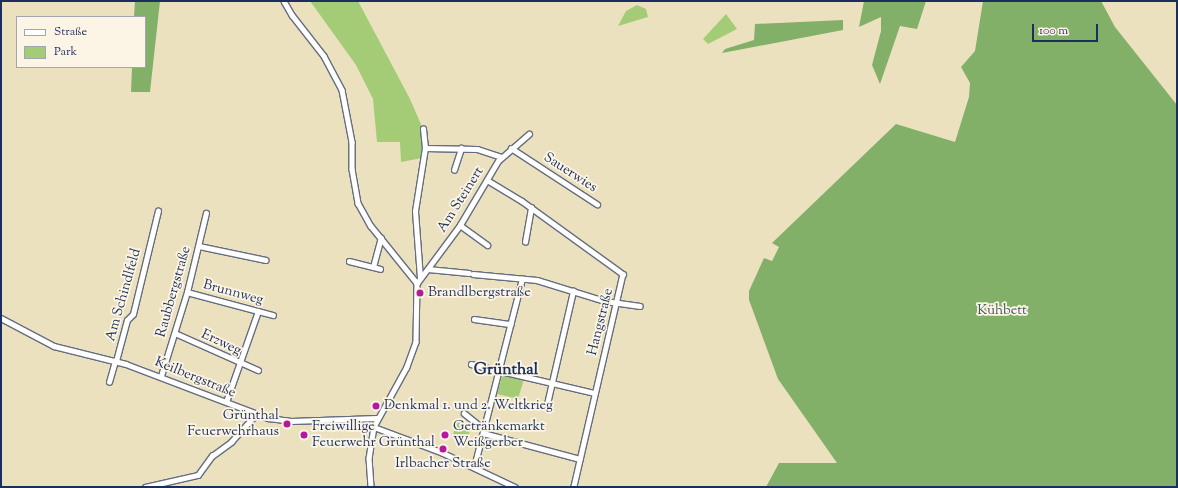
<!DOCTYPE html>
<html>
<head>
<meta charset="utf-8">
<style>
  body { margin:0 }
  #map { position:relative; width:1178px; height:488px; overflow:hidden; background:#ece1bf; font-family:"Sorts Mill Goudy",serif }
  div>[style] { position:absolute }
  [style*='--x'] { left:calc(var(--x)*1px); top:calc(var(--y)*1px); width:calc(var(--w)*1px); rotate:calc(var(--a)*1deg) }
  .green>* { inset:0; background:#a4cc77 }
  .forest>* { inset:0; background:#83b068 }
  .roads { filter:drop-shadow(1px 0 #646d80) drop-shadow(-1px 0 #646d80) drop-shadow(0 1px #646d80) drop-shadow(0 -1px #646d80) }
  .minor>* { height:4.5px; margin:-2.25px; padding:0 2.25px; transform-origin:2.25px; border-radius:2.25px; background:#fff }
  .dots>* { width:11px; height:11px; translate:-50% -50%; box-sizing:border-box; border:2px solid #fcf5e5; border-radius:50% }
  span { translate:-50% -50%; white-space:nowrap; text-align:center; line-height:1.15; -webkit-text-stroke:3.5px #fcf5e5; paint-order:stroke }
  .street-label { font-size:14px; color:#1b2f5e }
  .poi-label { font-size:14px; color:#1b2f5e }
  .left { translate:0 -50%; text-align:left }
  .right { translate:-100% -50%; text-align:right }
  .park-label { font-size:14px; color:#3d5664 }
  .quarter-label { font-size:16px; color:#1b2f5e; font-weight:700 }
  .frame { position:absolute; inset:0; border:2px solid #1b2f5e; pointer-events:none }
  .legend { position:absolute; left:16px; top:16px; width:130px; height:52px; box-sizing:border-box; background:#fcf5e5; border:1px solid #a2a6af; margin:0; padding:5px 7px; list-style:none; font-size:12px; color:#1b2f5e }
  .legend li { display:flex; align-items:center; gap:8px; height:20px }
  .legend b { width:20px; border:1px solid #a2a6af }
  .scale { position:absolute; left:1032px; top:24px; width:66px; height:18px; box-sizing:border-box; border:2px solid #1b2f5e; border-top:0; padding-left:5px; font-size:12px; line-height:14px; white-space:nowrap; color:#1b2f5e; -webkit-text-stroke:3px #fcf5e5; paint-order:stroke }
</style>
</head>
<body>
<div id="map">
  <div class="green">
    <i style="clip-path:polygon(310px 1px,358px 1px,410px 99px,423px 129px,425px 148px,422px 158px,401px 162px,400px 142px,377px 142px,373px 99px,356px 65px)"></i>
    <i style="clip-path:polygon(637px 5px,646px 9px,648px 17px,618px 26px,626px 11px)"></i>
    <i style="clip-path:polygon(726px 14px,737px 29px,708px 44px,703px 39px)"></i>
    <i style="clip-path:polygon(506px 375px,524px 379px,518px 399px,497px 394px,502px 377px)"></i>
    <i style="clip-path:polygon(457px 420px,471px 426px,467px 441px,453px 435px)"></i>
  </div>
  <div class="forest">
    <i style="clip-path:polygon(135px 1px,160px 1px,150px 92px,131px 92px,132px 67px,145px 67px,145px 17px,134px 17px)"></i>
    <i style="clip-path:polygon(864px 1px,926px 1px,917px 29px,900px 26px,880px 84px,872px 65px,881px 31px,881px 17px,859px 27px)"></i>
    <i style="clip-path:polygon(983px 1px,1101px 1px,1115px 27px,1177px 105px,1177px 487px,766px 487px,779px 463px,837px 463px,778px 379px,749px 300px,749px 291px,764px 258px,772px 261px,779px 247px,772px 243px,896px 124px,955px 142px,969px 97px,970px 83px,961px 67px,975px 51px)"></i>
    <i style="clip-path:polygon(843px 20px,843px 30px,722px 53px,725px 49px,754px 40px,755px 24px)"></i>
  </div>
  <div class="roads">
    <div class="minor">
      <i style="--x:284;--y:1;--w:16;--a:60"></i>
      <i style="--x:292;--y:15;--w:52;--a:52"></i>
      <i style="--x:324;--y:56;--w:38;--a:62"></i>
      <i style="--x:342;--y:90;--w:53;--a:79.1"></i>
      <i style="--x:352;--y:142;--w:27;--a:90"></i>
      <i style="--x:352;--y:169;--w:35;--a:80"></i>
      <i style="--x:358;--y:203;--w:26;--a:61"></i>
      <i style="--x:371;--y:226;--w:73;--a:51.1"></i>
      <i style="--x:417;--y:283;--w:59;--a:91"></i>
      <i style="--x:416;--y:342;--w:27;--a:110"></i>
      <i style="--x:407;--y:367;--w:68;--a:118.8"></i>
      <i style="--x:374;--y:427;--w:31;--a:99"></i>
      <i style="--x:369;--y:458;--w:29;--a:86"></i>
      <i style="--x:425;--y:148;--w:52;--a:1.1"></i>
      <i style="--x:477;--y:149;--w:25;--a:18"></i>
      <i style="--x:511;--y:148;--w:103;--a:33.1"></i>
      <i style="--x:454;--y:170;--w:23;--a:-72"></i>
      <i style="--x:487;--y:180;--w:41;--a:31"></i>
      <i style="--x:522;--y:201;--w:125;--a:35.9"></i>
      <i style="--x:623;--y:274;--w:219;--a:103"></i>
      <i style="--x:460;--y:225;--w:34;--a:36"></i>
      <i style="--x:525;--y:242;--w:35;--a:-80"></i>
      <i style="--x:199;--y:246;--w:68;--a:11.8"></i>
      <i style="--x:349;--y:261;--w:32;--a:14"></i>
      <i style="--x:373;--y:267;--w:30;--a:-75"></i>
      <i style="--x:428;--y:269;--w:41;--a:5.6"></i>
      <i style="--x:473;--y:274;--w:64;--a:5.4"></i>
      <i style="--x:537;--y:280;--w:71;--a:17.2"></i>
      <i style="--x:605;--y:301;--w:35;--a:8"></i>
      <i style="--x:420;--y:278;--w:67;--a:-94.3"></i>
      <i style="--x:415;--y:211;--w:64;--a:-81"></i>
      <i style="--x:425;--y:148;--w:19;--a:-96"></i>
      <i style="--x:417;--y:283;--w:72;--a:-53.4"></i>
      <i style="--x:460;--y:225;--w:74;--a:-59.3"></i>
      <i style="--x:498;--y:161;--w:41;--a:-41.1"></i>
      <i style="--x:187;--y:292;--w:89;--a:15"></i>
      <i style="--x:1;--y:318;--w:60;--a:27.8"></i>
      <i style="--x:54;--y:346;--w:74;--a:14"></i>
      <i style="--x:126;--y:364;--w:152;--a:20.8"></i>
      <i style="--x:268;--y:418;--w:23;--a:7"></i>
      <i style="--x:291;--y:421;--w:86;--a:-2"></i>
      <i style="--x:474;--y:319;--w:37;--a:8"></i>
      <i style="--x:175;--y:333;--w:91;--a:24"></i>
      <i style="--x:116;--y:361;--w:42;--a:-75"></i>
      <i style="--x:127;--y:320;--w:8;--a:-45"></i>
      <i style="--x:133;--y:314;--w:106;--a:-76.4"></i>
      <i style="--x:471;--y:364;--w:127;--a:13.2"></i>
      <i style="--x:161;--y:376;--w:88;--a:-72.8"></i>
      <i style="--x:187;--y:292;--w:81;--a:-76.5"></i>
      <i style="--x:109;--y:382;--w:22;--a:-74"></i>
      <i style="--x:226;--y:402;--w:96;--a:-70.6"></i>
      <i style="--x:547;--y:404;--w:116;--a:-77"></i>
      <i style="--x:464;--y:413;--w:26;--a:39"></i>
      <i style="--x:374;--y:427;--w:72;--a:20.5"></i>
      <i style="--x:441;--y:452;--w:82;--a:25.3"></i>
      <i style="--x:483;--y:433;--w:100;--a:15"></i>
      <i style="--x:474;--y:467;--w:194;--a:-75.7"></i>
      <i style="--x:145;--y:487;--w:54;--a:-12.8"></i>
      <i style="--x:198;--y:475;--w:24;--a:-54"></i>
      <i style="--x:212;--y:456;--w:24;--a:-36"></i>
      <i style="--x:231;--y:442;--w:38;--a:-48"></i>
    </div>
  </div>
  <div class="dots">
    <i style="left:420px;top:293px;background:#b5179e"></i>
    <i style="left:376px;top:406px;background:#b5179e"></i>
    <i style="left:287px;top:424px;background:#b5179e"></i>
    <i style="left:304px;top:435px;background:#b5179e"></i>
    <i style="left:445px;top:435px;background:#b5179e"></i>
    <i style="left:443px;top:449px;background:#b5179e"></i>
  </div>
  <div class="street-label">
    <span style="left:570px;top:173px;rotate:33deg">Sauerwies</span>
    <span style="left:461px;top:200px;rotate:-58deg">Am Steinert</span>
    <span style="left:174px;top:292px;rotate:-74deg">Raubbergstraße</span>
    <span style="left:233px;top:293px;rotate:15deg">Brunnweg</span>
    <span style="left:124px;top:295px;rotate:-74deg">Am Schindlfeld</span>
    <span style="left:601px;top:322px;rotate:-76deg">Hangstraße</span>
    <span style="left:221px;top:343px;rotate:25deg">Erzweg</span>
    <span style="left:195px;top:378px;rotate:22deg">Keilbergstraße</span>
  </div>
  <div class="poi-label">
    <span class="left" style="left:428px;top:293px">Brandlbergstraße</span>
    <span class="left" style="left:384px;top:406px">Denkmal 1. und 2. Weltkrieg</span>
    <span class="right" style="left:279px;top:424px">Grünthal<br>Feuerwehrhaus</span>
    <span class="left" style="left:312px;top:435px">Freiwillige<br>Feuerwehr Grünthal</span>
    <span class="left" style="left:453px;top:435px">Getränkemarkt<br>Weißgerber</span>
    <span style="left:443px;top:464px">Irlbacher Straße</span>
  </div>
  <div class="park-label">
    <span style="left:1002px;top:311px">Kühbett</span>
  </div>
  <div class="quarter-label">
    <span style="left:506px;top:371px">Grünthal</span>
  </div>
  <div class="frame"></div>
  <ul class="legend">
  <li><b style="height:5px;background:#fff"></b>Straße</li>
  <li><b style="height:11px;background:#a4cc77"></b>Park</li>
  </ul>
  <div class="scale">100 m</div>
</div>
</body>
</html>
